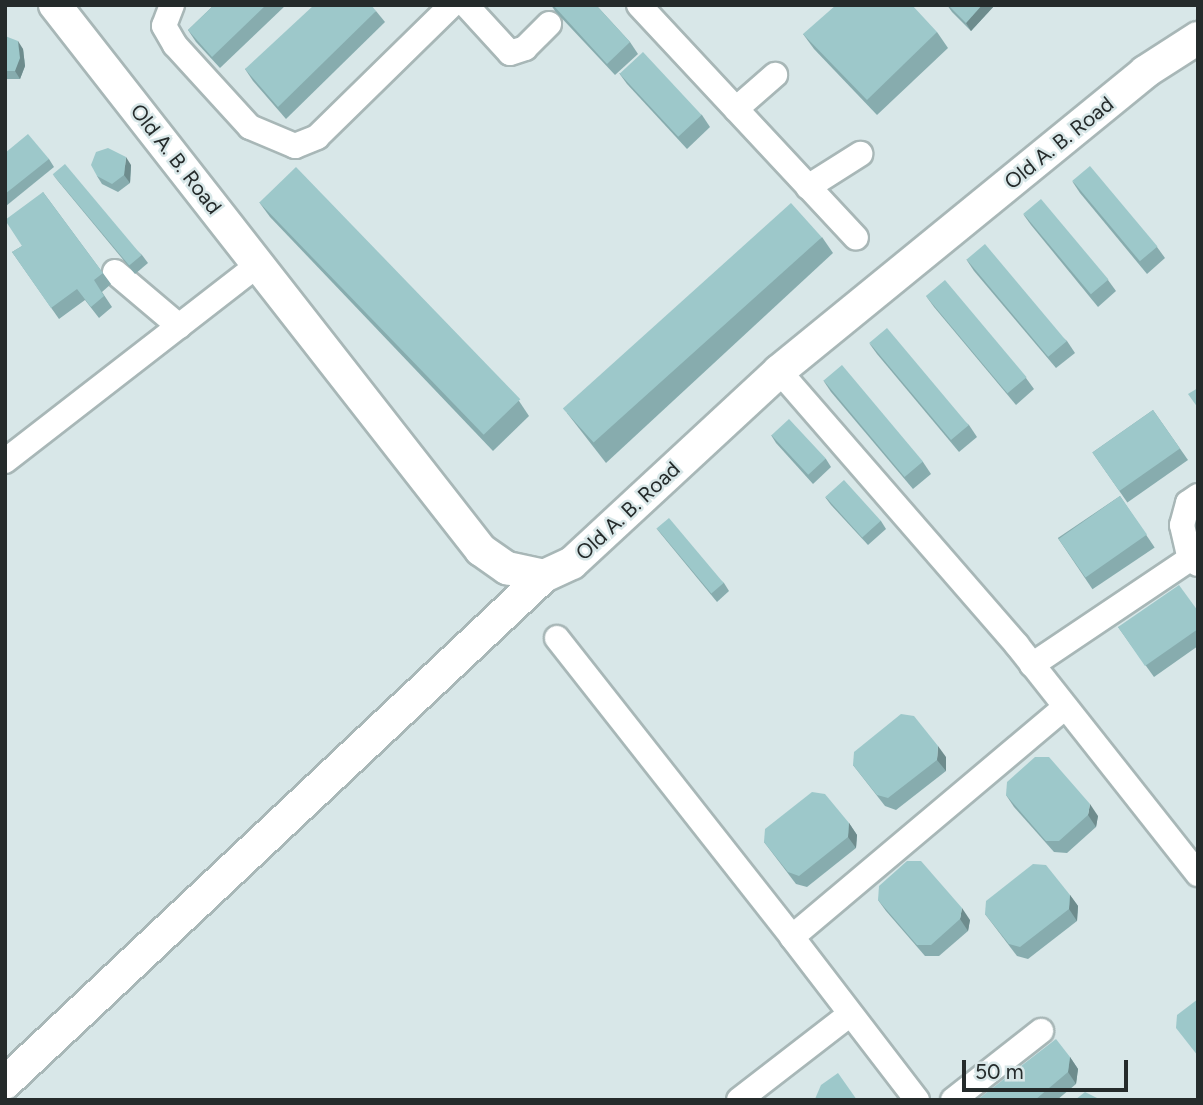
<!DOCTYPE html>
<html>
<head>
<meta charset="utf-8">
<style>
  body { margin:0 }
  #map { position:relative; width:1203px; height:1105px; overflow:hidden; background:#d8e7e8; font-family:Figtree,sans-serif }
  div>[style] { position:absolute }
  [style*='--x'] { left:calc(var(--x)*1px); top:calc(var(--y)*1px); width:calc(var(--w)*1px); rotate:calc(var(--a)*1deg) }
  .roads { filter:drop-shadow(2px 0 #a8b7b7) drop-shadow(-2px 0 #a8b7b7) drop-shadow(0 2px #a8b7b7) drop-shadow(0 -2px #a8b7b7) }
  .minor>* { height:24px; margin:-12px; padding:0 12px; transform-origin:12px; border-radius:12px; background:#fff }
  .tertiary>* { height:32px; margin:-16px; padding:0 16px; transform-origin:16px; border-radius:16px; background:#fff }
  .wall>* { inset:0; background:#87acae; transform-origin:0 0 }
  .shaded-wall>* { inset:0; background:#6e8c8d }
  .building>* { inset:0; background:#9dc8ca; transform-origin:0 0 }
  span { translate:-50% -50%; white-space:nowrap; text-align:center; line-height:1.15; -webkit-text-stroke:5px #d8e7e8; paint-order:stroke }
  .street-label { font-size:21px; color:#252b2b }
  .frame { position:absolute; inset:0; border:7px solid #252b2b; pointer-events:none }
  .scale { position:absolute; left:962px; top:1060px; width:166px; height:32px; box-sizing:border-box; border:4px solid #252b2b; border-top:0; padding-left:9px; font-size:21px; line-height:24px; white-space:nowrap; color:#252b2b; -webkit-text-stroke:5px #d8e7e8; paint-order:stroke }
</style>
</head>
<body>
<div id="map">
  <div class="roads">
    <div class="minor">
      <i style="--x:172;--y:5;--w:22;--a:111"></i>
      <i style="--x:164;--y:26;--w:22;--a:60"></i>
      <i style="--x:175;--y:45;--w:111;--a:47.6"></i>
      <i style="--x:250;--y:127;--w:49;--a:22.9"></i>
      <i style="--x:295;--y:146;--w:24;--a:-22"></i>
      <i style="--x:317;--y:137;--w:189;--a:-44.4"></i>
      <i style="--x:466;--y:5;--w:65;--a:47.5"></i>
      <i style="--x:510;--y:53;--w:16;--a:-18"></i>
      <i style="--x:525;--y:48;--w:34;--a:-45"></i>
      <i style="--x:639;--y:5;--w:318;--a:47"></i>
      <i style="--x:736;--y:109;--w:52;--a:-41.1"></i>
      <i style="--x:808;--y:187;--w:62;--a:-32.4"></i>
      <i style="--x:115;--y:272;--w:84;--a:40.2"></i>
      <i style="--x:779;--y:371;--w:363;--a:49"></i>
      <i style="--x:1017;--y:645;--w:292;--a:51.7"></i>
      <i style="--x:5;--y:461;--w:320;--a:-37.8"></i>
      <i style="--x:1198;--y:496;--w:12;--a:145"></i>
      <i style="--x:1188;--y:503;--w:23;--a:105"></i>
      <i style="--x:1182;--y:525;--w:35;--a:77"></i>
      <i style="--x:1190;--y:559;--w:9;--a:32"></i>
      <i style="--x:557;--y:638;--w:380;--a:51.8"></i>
      <i style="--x:1032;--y:665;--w:190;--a:-33.9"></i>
      <i style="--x:739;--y:1100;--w:139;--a:-37.7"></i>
      <i style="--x:917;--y:1100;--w:205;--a:-127.5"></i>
      <i style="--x:792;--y:937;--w:357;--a:-40.1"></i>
      <i style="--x:953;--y:1100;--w:112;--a:-38.1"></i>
    </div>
    <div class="tertiary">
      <i style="--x:55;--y:5;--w:692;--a:51.99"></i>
      <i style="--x:481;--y:550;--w:32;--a:35"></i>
      <i style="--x:507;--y:568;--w:38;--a:12"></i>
      <i style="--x:544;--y:576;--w:31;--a:-25"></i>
      <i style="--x:572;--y:563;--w:282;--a:-42.8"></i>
      <i style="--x:779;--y:371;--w:473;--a:-39.2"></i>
      <i style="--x:1145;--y:72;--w:63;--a:-32.7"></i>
      <i style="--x:5;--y:1083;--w:740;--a:-43.25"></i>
    </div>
  </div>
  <div class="wall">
    <i style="clip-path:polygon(214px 5px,286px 5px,220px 68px,196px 42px,188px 30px)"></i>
    <i style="clip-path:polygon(551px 5px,596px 5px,630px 42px,638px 54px,615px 75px,555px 11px)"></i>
    <i style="clip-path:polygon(947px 5px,995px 5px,971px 31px,952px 12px)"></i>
    <i style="clip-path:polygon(376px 11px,385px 22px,286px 119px,253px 81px,245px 69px)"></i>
    <i style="clip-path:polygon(937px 32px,948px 48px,877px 115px,814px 49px,803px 34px)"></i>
    <i style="clip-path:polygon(5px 36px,23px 49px,25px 66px,20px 79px,5px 79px)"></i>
    <i style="clip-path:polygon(619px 73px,702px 115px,710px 127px,687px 149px,627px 84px)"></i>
    <i style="clip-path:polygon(5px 153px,49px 159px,54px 167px,6px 206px)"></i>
    <i style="clip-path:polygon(131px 165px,130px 183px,118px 192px,102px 184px,97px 176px)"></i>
    <i style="clip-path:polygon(53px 175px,142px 255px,148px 263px,135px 274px)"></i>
    <i style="clip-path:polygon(1072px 181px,1157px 247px,1165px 258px,1147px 274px,1080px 193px)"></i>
    <i style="clip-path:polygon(43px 192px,111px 284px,102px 292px,112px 307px,99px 318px,85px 300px,59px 319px,12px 252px,22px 246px)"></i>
    <i style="clip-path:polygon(259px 202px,519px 401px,529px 416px,493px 451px,270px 217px)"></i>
    <i style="clip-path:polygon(1023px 214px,1108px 280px,1116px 291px,1098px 307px,1031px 225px)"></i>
    <i style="clip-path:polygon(822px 237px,833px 253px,606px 463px,567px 413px)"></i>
    <i style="clip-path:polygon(966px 259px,1067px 341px,1075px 353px,1056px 368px,974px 271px)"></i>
    <i style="clip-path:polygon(926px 296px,1026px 378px,1034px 389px,1016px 405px,934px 307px)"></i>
    <i style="clip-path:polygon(869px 343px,969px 425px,977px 437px,959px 452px,877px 354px)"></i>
    <i style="clip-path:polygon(823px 380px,923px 462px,931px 474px,913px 489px,831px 392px)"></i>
    <i style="left:1153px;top:410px;width:61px;height:74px;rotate:55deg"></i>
    <i style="clip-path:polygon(771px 435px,826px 459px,831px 467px,813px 484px,776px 443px)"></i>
    <i style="left:1120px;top:496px;width:62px;height:75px;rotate:56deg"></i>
    <i style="clip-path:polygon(825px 497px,881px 521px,886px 529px,868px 545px,831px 505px)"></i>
    <i style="clip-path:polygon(656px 528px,724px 583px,729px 591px,717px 602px)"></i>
    <i style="clip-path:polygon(1198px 611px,1198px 646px,1154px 677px,1118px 627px)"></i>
    <i style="clip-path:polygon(946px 757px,946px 771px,896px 810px,885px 806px,853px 765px)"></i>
    <i style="clip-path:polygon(1006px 795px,1098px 816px,1096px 827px,1067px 853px,1054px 852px,1014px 807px)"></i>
    <i style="clip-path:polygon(849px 823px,857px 835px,856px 848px,807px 887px,796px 884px,764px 842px)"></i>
    <i style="clip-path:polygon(1070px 895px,1078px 906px,1077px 921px,1028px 959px,1017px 956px,985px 914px)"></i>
    <i style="clip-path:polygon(878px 900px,970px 920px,968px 931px,939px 956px,925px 956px,886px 911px)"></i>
    <i style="clip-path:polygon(1070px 1057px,1078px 1069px,1076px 1084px,1057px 1100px,977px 1100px)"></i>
  </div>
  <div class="shaded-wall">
    <i style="clip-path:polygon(982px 5px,995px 5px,971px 31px,966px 23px)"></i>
    <i style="clip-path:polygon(18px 41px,23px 49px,25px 66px,20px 79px,15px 71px)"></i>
    <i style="clip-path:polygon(126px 157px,131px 165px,130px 183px,124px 175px)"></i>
    <i style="clip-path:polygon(938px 746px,946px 757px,946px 771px,937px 760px)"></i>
    <i style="clip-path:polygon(1090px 804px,1098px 816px,1096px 827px,1088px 815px)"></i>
    <i style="clip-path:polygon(849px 823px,857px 835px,856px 848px,848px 837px)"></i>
    <i style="clip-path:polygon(1070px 895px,1078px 906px,1077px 921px,1069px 909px)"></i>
    <i style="clip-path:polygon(962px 908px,970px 920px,968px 931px,960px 919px)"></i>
    <i style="clip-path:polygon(1070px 1057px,1078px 1069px,1076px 1084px,1068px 1072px)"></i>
  </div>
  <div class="building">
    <i style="clip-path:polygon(214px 5px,266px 5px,212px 57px,188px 30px)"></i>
    <i style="clip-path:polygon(314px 5px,371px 5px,376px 11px,278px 107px,245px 69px)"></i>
    <i style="clip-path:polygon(553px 5px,596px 5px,630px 42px,607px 64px)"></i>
    <i style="clip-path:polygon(836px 5px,912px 5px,937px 32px,867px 100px,803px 34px)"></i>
    <i style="clip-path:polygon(948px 5px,982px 5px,966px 23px)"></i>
    <i style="clip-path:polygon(5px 36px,18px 41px,20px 58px,15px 71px,5px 71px)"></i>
    <i style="left:643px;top:52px;width:86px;height:32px;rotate:47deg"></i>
    <i style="clip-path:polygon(28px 134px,49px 159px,5px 194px,5px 153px)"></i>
    <i style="clip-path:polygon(108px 148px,126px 157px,124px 175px,112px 184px,97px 176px,91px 165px,96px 152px)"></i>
    <i style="left:65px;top:164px;width:119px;height:16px;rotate:50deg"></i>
    <i style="left:1090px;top:166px;width:105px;height:23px;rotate:50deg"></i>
    <i style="left:296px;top:167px;width:323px;height:51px;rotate:46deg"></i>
    <i style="clip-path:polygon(43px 192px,103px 273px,94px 280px,104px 296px,91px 307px,77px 289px,51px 308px,12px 252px,22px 246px,5px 220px)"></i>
    <i style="left:1041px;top:199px;width:105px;height:23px;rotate:50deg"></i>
    <i style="left:791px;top:203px;width:46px;height:307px;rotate:48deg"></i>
    <i style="left:985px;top:244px;width:127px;height:24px;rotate:50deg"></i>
    <i style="left:945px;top:280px;width:127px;height:25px;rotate:50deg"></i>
    <i style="left:887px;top:328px;width:127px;height:23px;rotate:50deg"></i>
    <i style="left:842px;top:365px;width:126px;height:24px;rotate:50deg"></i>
    <i style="clip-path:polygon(1198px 388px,1198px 408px,1188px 394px)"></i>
    <i style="left:1153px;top:410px;width:47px;height:74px;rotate:55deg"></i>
    <i style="left:789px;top:419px;width:54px;height:24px;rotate:47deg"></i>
    <i style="left:844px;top:480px;width:55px;height:25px;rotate:48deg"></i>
    <i style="left:1120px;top:496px;width:47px;height:75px;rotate:55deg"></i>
    <i style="left:669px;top:518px;width:85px;height:16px;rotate:50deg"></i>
    <i style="clip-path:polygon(1179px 585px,1198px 611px,1198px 629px,1145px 666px,1118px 627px)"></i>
    <i style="clip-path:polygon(901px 714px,914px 716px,938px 746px,937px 760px,888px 798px,877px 795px,853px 765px,854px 752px)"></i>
    <i style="clip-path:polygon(1035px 757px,1049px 757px,1090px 804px,1088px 815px,1059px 841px,1046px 841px,1006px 795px,1007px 782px)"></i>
    <i style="clip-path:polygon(812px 792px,825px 794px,849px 823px,848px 837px,799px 876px,788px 872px,764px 842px,765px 829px)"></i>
    <i style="clip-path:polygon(907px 861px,921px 861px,962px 908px,960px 919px,931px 945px,917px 945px,878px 900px,879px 886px)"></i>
    <i style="clip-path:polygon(1033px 864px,1046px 865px,1070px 895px,1069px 909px,1020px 947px,1009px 944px,985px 914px,986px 901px)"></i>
    <i style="clip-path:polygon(1198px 999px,1198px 1056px,1176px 1028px,1177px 1015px)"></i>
    <i style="clip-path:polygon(1056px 1039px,1070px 1057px,1068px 1072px,1035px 1100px,977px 1100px)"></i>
    <i style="clip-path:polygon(838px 1073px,857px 1100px,816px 1100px,815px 1099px,821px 1085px)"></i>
    <i style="clip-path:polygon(1085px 1092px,1101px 1100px,1075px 1100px)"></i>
  </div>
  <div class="street-label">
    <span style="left:1059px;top:143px;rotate:-39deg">Old A. B. Road</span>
    <span style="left:176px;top:159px;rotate:52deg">Old A. B. Road</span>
    <span style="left:628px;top:511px;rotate:-43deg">Old A. B. Road</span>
  </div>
  <div class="frame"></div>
  <div class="scale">50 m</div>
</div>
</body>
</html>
